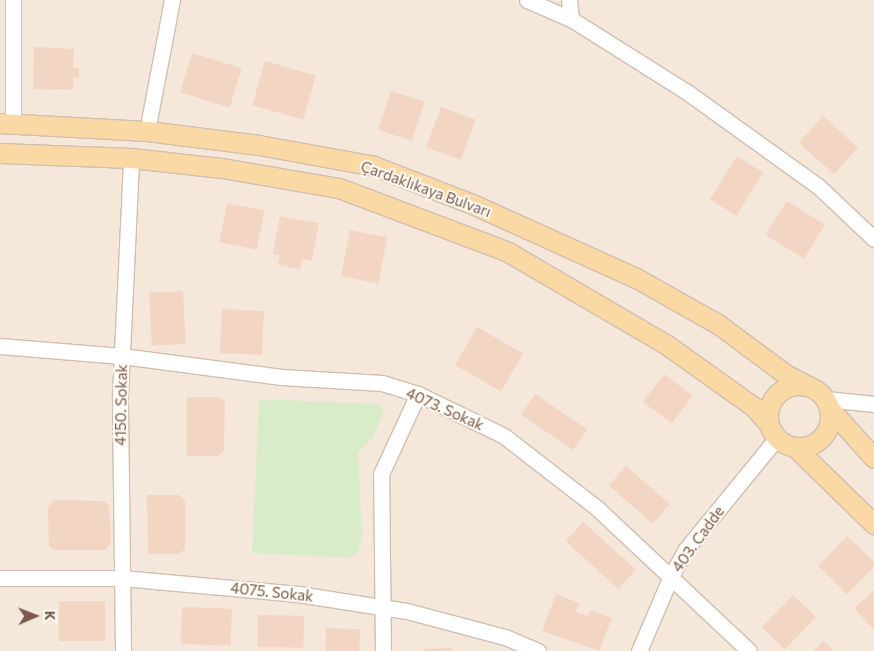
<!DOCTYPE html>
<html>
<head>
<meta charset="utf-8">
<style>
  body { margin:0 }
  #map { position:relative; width:874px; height:651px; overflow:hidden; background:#fdf6ec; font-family:Commissioner,sans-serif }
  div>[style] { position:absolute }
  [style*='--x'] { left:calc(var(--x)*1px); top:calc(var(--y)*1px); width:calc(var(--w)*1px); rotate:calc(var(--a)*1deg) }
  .residential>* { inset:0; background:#f5e8da; transform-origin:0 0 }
  .green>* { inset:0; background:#d8ecc9 }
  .building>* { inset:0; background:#f3d5c3; transform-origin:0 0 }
  .roads { filter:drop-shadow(1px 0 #d1beb0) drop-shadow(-1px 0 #d1beb0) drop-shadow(0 1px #d1beb0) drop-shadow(0 -1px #d1beb0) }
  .minor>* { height:15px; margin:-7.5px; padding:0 7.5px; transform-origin:7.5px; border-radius:7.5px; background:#fff }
  .major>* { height:19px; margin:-9.5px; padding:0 9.5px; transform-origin:9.5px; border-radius:9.5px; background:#fbd9a5 }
  .major>.ring { margin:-9.5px; padding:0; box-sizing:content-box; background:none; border:19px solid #fbd9a5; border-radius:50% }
  span { translate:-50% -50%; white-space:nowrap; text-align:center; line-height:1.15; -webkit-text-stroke:4px #fffaf3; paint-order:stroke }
  .street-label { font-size:15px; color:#7a5c4d }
  .north { position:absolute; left:10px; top:591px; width:50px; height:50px; -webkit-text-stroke:4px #fffaf3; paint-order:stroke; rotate:89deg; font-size:14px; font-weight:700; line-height:20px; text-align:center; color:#7a5c4d }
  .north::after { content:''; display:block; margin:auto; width:18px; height:22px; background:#7a5c4d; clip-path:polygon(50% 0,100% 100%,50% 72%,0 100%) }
</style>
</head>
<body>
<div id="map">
  <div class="residential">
    <i style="left:0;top:0;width:874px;height:651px"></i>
  </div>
  <div class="green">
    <i style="clip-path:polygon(259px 399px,379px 404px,384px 412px,373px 437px,358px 453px,362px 537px,357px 553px,350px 558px,252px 553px)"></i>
  </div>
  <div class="building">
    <i style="clip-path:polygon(34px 47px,74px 49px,73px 68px,79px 68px,79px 78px,73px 77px,73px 90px,33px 89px)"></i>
    <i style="left:192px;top:53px;width:52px;height:41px;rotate:17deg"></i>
    <i style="left:265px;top:61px;width:53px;height:46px;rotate:16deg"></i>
    <i style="left:391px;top:91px;width:35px;height:41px;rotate:18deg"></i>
    <i style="left:441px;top:107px;width:37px;height:43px;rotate:20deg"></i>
    <i style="left:823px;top:116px;width:47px;height:36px;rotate:42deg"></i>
    <i style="left:737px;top:156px;width:31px;height:51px;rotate:32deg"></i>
    <i style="left:787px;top:201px;width:45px;height:40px;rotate:32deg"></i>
    <i style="left:227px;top:203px;width:38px;height:40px;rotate:11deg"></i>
    <i style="clip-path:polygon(280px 216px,319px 223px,312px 261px,302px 259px,300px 269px,278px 265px,280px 255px,273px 254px)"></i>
    <i style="left:350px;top:230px;width:38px;height:47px;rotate:11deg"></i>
    <i style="left:183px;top:291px;width:53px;height:34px;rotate:87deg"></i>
    <i style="left:222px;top:309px;width:42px;height:44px;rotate:3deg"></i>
    <i style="left:477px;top:327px;width:53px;height:44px;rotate:30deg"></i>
    <i style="left:664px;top:374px;width:36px;height:35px;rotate:37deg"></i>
    <i style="left:535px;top:394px;width:63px;height:25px;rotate:34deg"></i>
    <i style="clip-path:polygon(187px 397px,219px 397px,225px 402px,224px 451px,218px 456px,187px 456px)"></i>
    <i style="left:626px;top:466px;width:58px;height:26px;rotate:41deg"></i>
    <i style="clip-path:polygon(147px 495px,179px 495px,185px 500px,185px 549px,179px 554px,148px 554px)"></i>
    <i style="clip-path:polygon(53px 500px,104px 501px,109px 506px,111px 542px,105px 550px,56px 550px,49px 547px,48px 508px)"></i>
    <i style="left:583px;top:522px;width:71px;height:26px;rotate:42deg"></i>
    <i style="clip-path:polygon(847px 536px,874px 562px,874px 567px,847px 594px,818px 566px)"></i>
    <i style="clip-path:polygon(874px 590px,874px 630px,854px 608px)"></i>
    <i style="clip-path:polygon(556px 594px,579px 603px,576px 612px,588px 616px,591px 610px,612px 618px,599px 651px,542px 631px)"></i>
    <i style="left:793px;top:595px;width:32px;height:45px;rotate:44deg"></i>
    <i style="left:59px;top:601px;width:46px;height:40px"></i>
    <i style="left:182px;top:607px;width:50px;height:37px;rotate:2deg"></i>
    <i style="left:258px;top:615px;width:46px;height:32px;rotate:1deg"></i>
    <i style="left:326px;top:628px;width:34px;height:23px;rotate:2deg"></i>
    <i style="clip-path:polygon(824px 641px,834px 651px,813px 651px)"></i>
    <i style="clip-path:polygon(452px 648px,452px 651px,424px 651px,424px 649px)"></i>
  </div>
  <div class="roads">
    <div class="minor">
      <i style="--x:527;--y:0;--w:48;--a:23.4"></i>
      <i style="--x:571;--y:19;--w:137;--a:32.2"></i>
      <i style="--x:687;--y:92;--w:161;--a:35.7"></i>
      <i style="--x:818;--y:186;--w:77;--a:43.4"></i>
      <i style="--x:569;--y:0;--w:19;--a:84"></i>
      <i style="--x:13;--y:123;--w:123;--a:-90"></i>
      <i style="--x:147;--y:131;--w:133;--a:-79.2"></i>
      <i style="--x:0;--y:346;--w:122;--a:4.7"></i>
      <i style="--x:122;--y:356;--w:161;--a:7.5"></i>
      <i style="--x:282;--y:377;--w:100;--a:3.4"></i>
      <i style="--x:382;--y:383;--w:38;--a:17"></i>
      <i style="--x:418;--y:394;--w:96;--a:26"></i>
      <i style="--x:504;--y:436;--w:119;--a:37.8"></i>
      <i style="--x:598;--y:509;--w:207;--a:43.2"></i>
      <i style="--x:826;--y:399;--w:48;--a:5.9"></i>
      <i style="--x:0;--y:578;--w:122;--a:0"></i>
      <i style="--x:122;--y:578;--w:177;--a:5.2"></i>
      <i style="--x:298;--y:594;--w:110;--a:8.9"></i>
      <i style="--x:407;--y:611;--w:101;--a:14.9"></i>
      <i style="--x:505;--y:637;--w:36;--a:23"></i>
      <i style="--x:123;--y:651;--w:256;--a:-90.7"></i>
      <i style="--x:120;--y:395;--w:237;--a:-87.3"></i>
      <i style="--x:383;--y:651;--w:177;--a:-90.6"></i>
      <i style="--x:381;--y:474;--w:88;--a:-65.2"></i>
      <i style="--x:639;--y:651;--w:82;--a:-66.9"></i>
      <i style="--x:671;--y:576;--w:31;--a:-61"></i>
      <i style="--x:686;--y:549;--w:144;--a:-50.7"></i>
    </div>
    <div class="major">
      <i style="--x:0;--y:123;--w:147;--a:3.1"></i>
      <i style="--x:147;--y:131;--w:113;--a:7.1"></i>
      <i style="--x:259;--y:145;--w:117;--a:10.3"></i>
      <i style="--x:374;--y:166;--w:103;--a:21.1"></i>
      <i style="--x:470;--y:203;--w:184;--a:24.3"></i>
      <i style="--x:638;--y:279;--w:92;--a:29.4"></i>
      <i style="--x:718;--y:324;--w:84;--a:36.7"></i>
      <i style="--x:785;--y:374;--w:27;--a:27"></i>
      <i style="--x:0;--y:153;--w:131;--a:2.2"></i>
      <i style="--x:131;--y:158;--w:92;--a:6.3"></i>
      <i style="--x:222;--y:168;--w:119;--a:9.7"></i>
      <i style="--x:339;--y:188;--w:181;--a:20.7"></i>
      <i style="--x:508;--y:252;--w:184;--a:30.3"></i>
      <i style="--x:667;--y:345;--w:107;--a:35.5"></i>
      <i style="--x:754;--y:407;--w:21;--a:49"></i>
      <i class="ring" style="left:768px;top:385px;width:43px;height:43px"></i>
      <i style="--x:830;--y:409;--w:66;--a:48.1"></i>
      <i style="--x:796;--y:448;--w:109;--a:44.3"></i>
    </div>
  </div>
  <div class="street-label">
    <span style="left:426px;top:189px;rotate:20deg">Çardaklıkaya Bulvarı</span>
    <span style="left:121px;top:405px;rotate:-89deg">4150. Sokak</span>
    <span style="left:445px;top:409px;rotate:24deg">4073. Sokak</span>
    <span style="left:698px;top:539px;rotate:-54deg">403. Cadde</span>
    <span style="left:272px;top:592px;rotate:6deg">4075. Sokak</span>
  </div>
  <div class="north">K</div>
</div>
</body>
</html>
